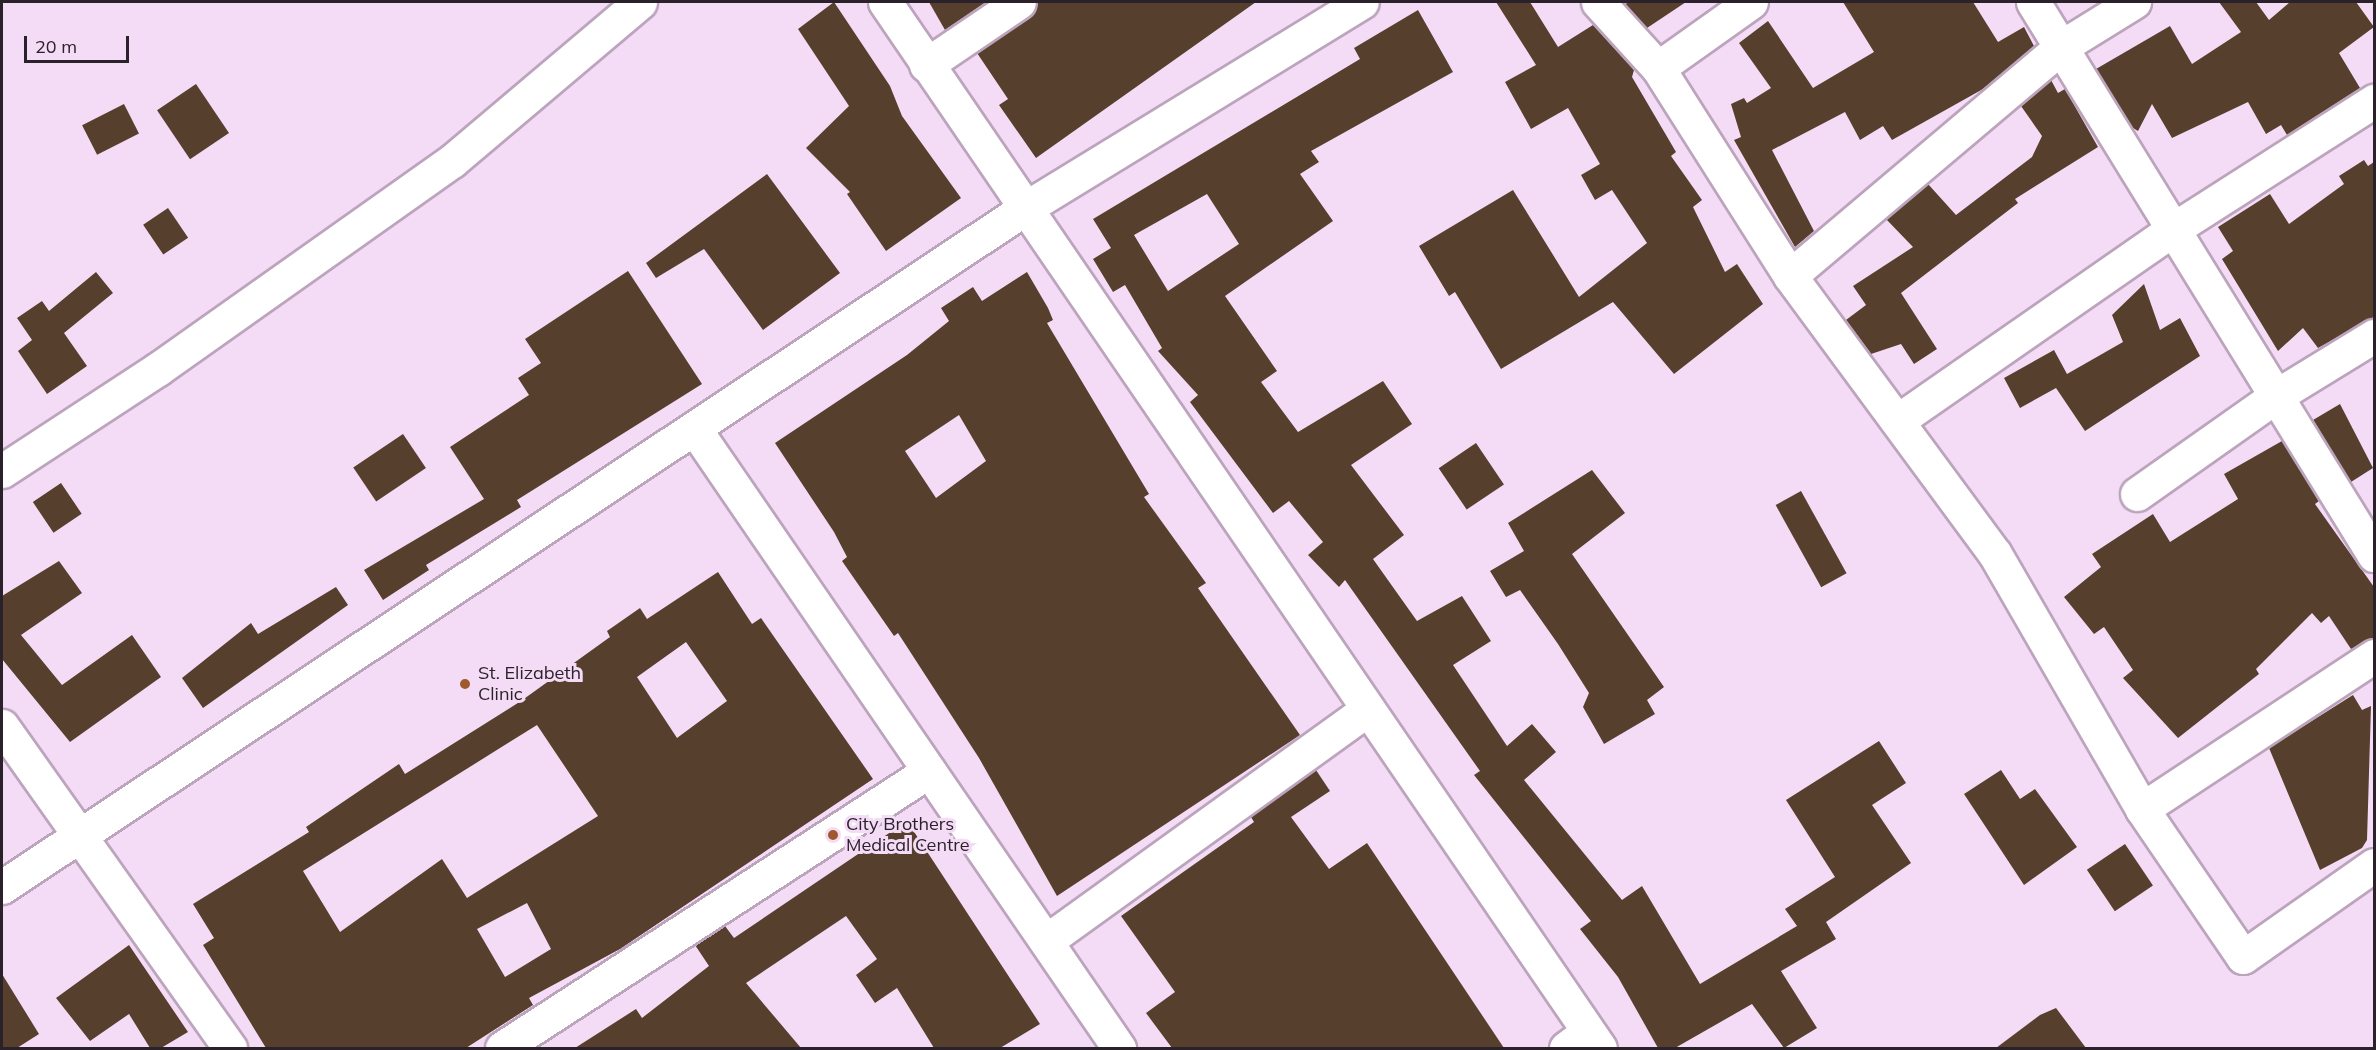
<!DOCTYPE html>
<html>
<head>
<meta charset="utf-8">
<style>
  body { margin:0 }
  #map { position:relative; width:2376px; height:1050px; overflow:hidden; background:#f5dcf6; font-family:Mulish,sans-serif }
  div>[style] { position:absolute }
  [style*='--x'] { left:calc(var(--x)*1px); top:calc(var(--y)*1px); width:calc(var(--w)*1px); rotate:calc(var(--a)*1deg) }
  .building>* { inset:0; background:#573f2e; transform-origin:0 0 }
  .roads { filter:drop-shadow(2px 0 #bca4bd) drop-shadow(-2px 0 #bca4bd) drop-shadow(0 2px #bca4bd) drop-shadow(0 -2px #bca4bd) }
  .minor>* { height:33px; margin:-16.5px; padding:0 16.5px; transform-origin:16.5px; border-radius:16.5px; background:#fff }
  .dots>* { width:16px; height:16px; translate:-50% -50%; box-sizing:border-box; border:3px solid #f5dcf6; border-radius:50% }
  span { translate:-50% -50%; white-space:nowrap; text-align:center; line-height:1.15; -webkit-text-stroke:6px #f5dcf6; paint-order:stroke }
  .poi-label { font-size:18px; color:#2a212a }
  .left { translate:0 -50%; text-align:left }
  .frame { position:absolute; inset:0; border:3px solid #2a212a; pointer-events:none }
  .scale { position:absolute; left:24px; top:36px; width:105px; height:27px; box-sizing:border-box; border:3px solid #2a212a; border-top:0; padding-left:8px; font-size:18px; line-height:21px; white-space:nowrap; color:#2a212a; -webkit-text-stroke:4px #f5dcf6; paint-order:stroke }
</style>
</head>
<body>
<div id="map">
  <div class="building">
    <i style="clip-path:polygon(834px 2px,890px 86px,902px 116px,961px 198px,886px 251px,847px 194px,850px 192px,806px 148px,849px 106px,798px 29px)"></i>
    <i style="clip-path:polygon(929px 2px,986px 2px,945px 30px)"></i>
    <i style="clip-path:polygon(1038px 2px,1256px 2px,1036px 158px,999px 105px,1008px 99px,977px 53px,1030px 18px)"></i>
    <i style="clip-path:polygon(1496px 2px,1530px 2px,1558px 47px,1593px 25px,1634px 70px,1632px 77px,1676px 152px,1671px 156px,1702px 200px,1693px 207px,1725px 272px,1737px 264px,1763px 304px,1674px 374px,1613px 302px,1501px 369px,1455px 292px,1449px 296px,1419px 246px,1513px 190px,1579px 297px,1647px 243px,1612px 190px,1595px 200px,1581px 175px,1600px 164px,1568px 108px,1531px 129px,1505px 82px,1536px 65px)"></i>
    <i style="clip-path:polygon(1630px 2px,1686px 2px,1647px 28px,1625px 4px)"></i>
    <i style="clip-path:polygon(1843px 2px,1973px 2px,1998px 42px,2024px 27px,2034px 46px,1983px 89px,1892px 140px,1883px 126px,1860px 140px,1845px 112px,1772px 150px,1814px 231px,1795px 247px,1734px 140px,1741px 137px,1731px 104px,1744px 98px,1747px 103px,1771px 88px,1739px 43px,1768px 21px,1813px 88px,1874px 52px)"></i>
    <i style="clip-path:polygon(2219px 2px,2256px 2px,2269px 20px,2290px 2px,2356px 2px,2374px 27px,2339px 53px,2360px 88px,2287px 135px,2281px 125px,2266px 134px,2248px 102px,2172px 138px,2152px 104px,2138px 131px,2133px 128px,2096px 69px,2170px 26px,2192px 64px,2241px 32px)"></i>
    <i style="clip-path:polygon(evenodd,1418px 10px,1453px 72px,1311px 151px,1319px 162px,1300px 174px,1333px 221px,1225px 296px,1277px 371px,1261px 382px,1298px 432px,1383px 381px,1412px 424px,1351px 465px,1404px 535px,1373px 559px,1417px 621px,1462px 596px,1491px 641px,1453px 665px,1507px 746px,1532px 724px,1556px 752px,1524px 780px,1622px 900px,1642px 886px,1700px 984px,1797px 926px,1785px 909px,1835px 877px,1786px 800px,1879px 741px,1906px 783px,1872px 805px,1911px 863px,1826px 922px,1836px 939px,1781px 971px,1817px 1028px,1784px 1048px,1752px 1004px,1675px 1048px,1658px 1048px,1618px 977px,1580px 929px,1591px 921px,1474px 775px,1480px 771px,1345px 580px,1339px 587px,1308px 555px,1323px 542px,1289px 501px,1273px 513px,1190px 402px,1198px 395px,1158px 351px,1162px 348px,1125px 285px,1113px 292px,1093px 259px,1111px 248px,1093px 219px,1360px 59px,1354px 48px,1418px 10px,1207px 194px,1239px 244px,1168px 291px,1134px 235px,1207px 194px)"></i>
    <i style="clip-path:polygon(2051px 80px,2058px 93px,2065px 89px,2098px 147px,2015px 199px,2018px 203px,1901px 293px,1937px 349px,1914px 364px,1901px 344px,1871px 354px,1846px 320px,1866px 305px,1853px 286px,1913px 247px,1886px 219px,1928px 184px,1956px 215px,2032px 157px,2042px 136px,2021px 106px)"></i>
    <i style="left:196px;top:84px;width:59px;height:47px;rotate:56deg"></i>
    <i style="left:124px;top:104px;width:33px;height:47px;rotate:63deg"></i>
    <i style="clip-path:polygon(2364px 160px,2368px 166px,2374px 162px,2374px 317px,2318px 348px,2303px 328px,2278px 351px,2222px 259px,2233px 251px,2218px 227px,2270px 194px,2289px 224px,2344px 184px,2339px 176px)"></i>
    <i style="clip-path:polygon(767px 174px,840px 273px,763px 330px,704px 249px,656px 278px,646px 263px)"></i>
    <i style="left:168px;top:208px;width:36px;height:30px;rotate:56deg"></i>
    <i style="clip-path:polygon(628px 271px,702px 384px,517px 500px,521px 507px,426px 565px,429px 570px,383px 600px,364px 570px,484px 499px,450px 447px,529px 395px,518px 378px,541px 363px,525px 339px)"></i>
    <i style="clip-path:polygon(96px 272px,113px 293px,64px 333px,87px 366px,47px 394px,18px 351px,32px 340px,17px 318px,42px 301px,49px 311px)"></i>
    <i style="clip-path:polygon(evenodd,1027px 272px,1048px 308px,1053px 320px,1047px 323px,1149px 494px,1144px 497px,1206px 583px,1198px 588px,1300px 735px,1057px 896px,979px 758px,898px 633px,894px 636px,842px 561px,847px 557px,834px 532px,775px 443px,907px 355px,949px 321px,941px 308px,973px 287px,982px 301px,1027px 272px,959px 415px,986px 461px,936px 498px,905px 451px,959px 415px)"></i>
    <i style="clip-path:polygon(2144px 284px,2160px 330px,2180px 318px,2200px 356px,2085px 431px,2056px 388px,2020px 408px,2004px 378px,2054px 350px,2067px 374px,2123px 342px,2112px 315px)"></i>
    <i style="clip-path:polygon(2340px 404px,2373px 468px,2351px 482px,2313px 420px)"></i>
    <i style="left:403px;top:434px;width:41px;height:60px;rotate:56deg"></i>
    <i style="clip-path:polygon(2282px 441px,2319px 501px,2315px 504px,2374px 587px,2374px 638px,2351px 649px,2329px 616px,2321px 623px,2312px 613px,2256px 669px,2259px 674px,2178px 738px,2123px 678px,2133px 670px,2104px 627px,2094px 634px,2064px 597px,2101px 567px,2092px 554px,2153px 514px,2170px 542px,2238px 499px,2224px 474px)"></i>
    <i style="left:1476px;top:443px;width:50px;height:45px;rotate:56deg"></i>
    <i style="clip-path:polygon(1592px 470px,1625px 513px,1572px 554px,1664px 687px,1647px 700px,1655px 714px,1604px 744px,1583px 707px,1589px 693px,1558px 644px,1520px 590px,1506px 597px,1490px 571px,1524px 551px,1508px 523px)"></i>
    <i style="left:61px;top:483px;width:37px;height:34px;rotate:56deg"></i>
    <i style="left:1801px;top:491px;width:94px;height:29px;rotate:61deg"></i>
    <i style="clip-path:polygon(59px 561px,82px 593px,21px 635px,62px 685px,132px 635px,161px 677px,70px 742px,2px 659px,2px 596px)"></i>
    <i style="clip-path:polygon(evenodd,718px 572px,752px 624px,761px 618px,873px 779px,620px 949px,529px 998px,533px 1005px,466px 1048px,266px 1048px,203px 945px,214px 938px,193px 904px,309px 832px,306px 827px,399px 764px,405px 774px,521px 701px,610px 637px,607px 631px,640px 608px,647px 619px,718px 572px,686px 642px,727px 701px,677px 738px,637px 677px,686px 642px,718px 572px,537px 725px,598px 816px,467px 898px,442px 859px,340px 932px,303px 871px,537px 725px,718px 572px,527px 903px,551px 949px,505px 977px,477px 929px,527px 903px)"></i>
    <i style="clip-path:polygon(336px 587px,348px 605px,203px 708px,182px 678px,251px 623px,258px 634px)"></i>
    <i style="clip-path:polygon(2353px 695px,2362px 710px,2371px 706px,2367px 840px,2362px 848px,2320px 870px,2269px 748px)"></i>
    <i style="clip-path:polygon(1316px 770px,1330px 791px,1291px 817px,1329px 869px,1367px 843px,1504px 1048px,1172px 1048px,1146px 1013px,1175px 992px,1121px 916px,1254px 822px,1251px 817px)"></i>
    <i style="clip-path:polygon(2001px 770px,2020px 799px,2035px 789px,2077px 847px,2024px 885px,1964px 794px)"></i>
    <i style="clip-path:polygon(907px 821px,1040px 1024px,1000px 1048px,934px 1048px,897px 988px,875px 1003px,856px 975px,877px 959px,846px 916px,746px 983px,801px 1048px,575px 1048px,636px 1009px,642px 1018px,709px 966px,695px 945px,725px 926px,734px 938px)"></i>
    <i style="left:2125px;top:844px;width:50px;height:46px;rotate:56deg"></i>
    <i style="clip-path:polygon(129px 945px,188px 1032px,161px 1048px,150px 1048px,129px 1014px,90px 1041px,56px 998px)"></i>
    <i style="clip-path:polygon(2px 974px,39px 1034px,17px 1048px,2px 1048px)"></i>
    <i style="clip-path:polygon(2056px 1008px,2086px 1048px,1996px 1048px,2040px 1015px)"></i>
  </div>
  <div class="roads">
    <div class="minor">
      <i style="--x:885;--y:2;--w:1267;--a:55.65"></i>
      <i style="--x:1598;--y:2;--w:89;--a:47.7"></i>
      <i style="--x:1658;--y:68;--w:246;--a:57.6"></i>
      <i style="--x:1790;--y:276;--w:355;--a:-40.2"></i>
      <i style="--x:2061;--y:47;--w:86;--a:-31.7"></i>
      <i style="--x:2033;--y:2;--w:650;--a:58.34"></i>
      <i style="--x:926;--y:65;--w:112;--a:-34.1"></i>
      <i style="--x:1658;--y:68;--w:114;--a:-35.4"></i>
      <i style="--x:1790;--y:276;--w:345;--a:53.6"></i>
      <i style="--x:1995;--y:554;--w:294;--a:60"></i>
      <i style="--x:2142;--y:809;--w:179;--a:55.7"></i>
      <i style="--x:2243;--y:957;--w:160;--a:-35.1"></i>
      <i style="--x:1900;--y:419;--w:331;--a:-34.8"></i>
      <i style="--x:2172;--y:230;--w:240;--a:-32.6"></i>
      <i style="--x:694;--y:428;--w:752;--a:55.57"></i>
      <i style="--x:2;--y:471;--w:186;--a:-33.2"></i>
      <i style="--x:158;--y:369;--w:360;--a:-35.3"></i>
      <i style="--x:452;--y:161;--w:246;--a:-40.2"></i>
      <i style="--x:2137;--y:494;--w:170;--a:-35.2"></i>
      <i style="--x:2276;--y:396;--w:115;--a:-31.5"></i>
      <i style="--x:2;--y:726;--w:395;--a:54.7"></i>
      <i style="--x:2142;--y:809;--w:278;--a:-33.4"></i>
      <i style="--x:2;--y:887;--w:1226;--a:-33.56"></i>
      <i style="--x:1024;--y:209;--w:396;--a:-31.5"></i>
      <i style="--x:1049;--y:939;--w:392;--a:-35.8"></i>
      <i style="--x:502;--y:1048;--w:509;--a:-32.97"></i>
      <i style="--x:1566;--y:1048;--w:27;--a:-36"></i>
    </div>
  </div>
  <div class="dots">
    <i style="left:465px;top:684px;background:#9e5a2c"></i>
    <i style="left:833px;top:835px;background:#9e5a2c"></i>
  </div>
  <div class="poi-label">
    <span class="left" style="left:478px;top:684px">St. Elizabeth<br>Clinic</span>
    <span class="left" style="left:846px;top:835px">City Brothers<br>Medical Centre</span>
  </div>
  <div class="frame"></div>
  <div class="scale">20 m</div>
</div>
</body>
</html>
